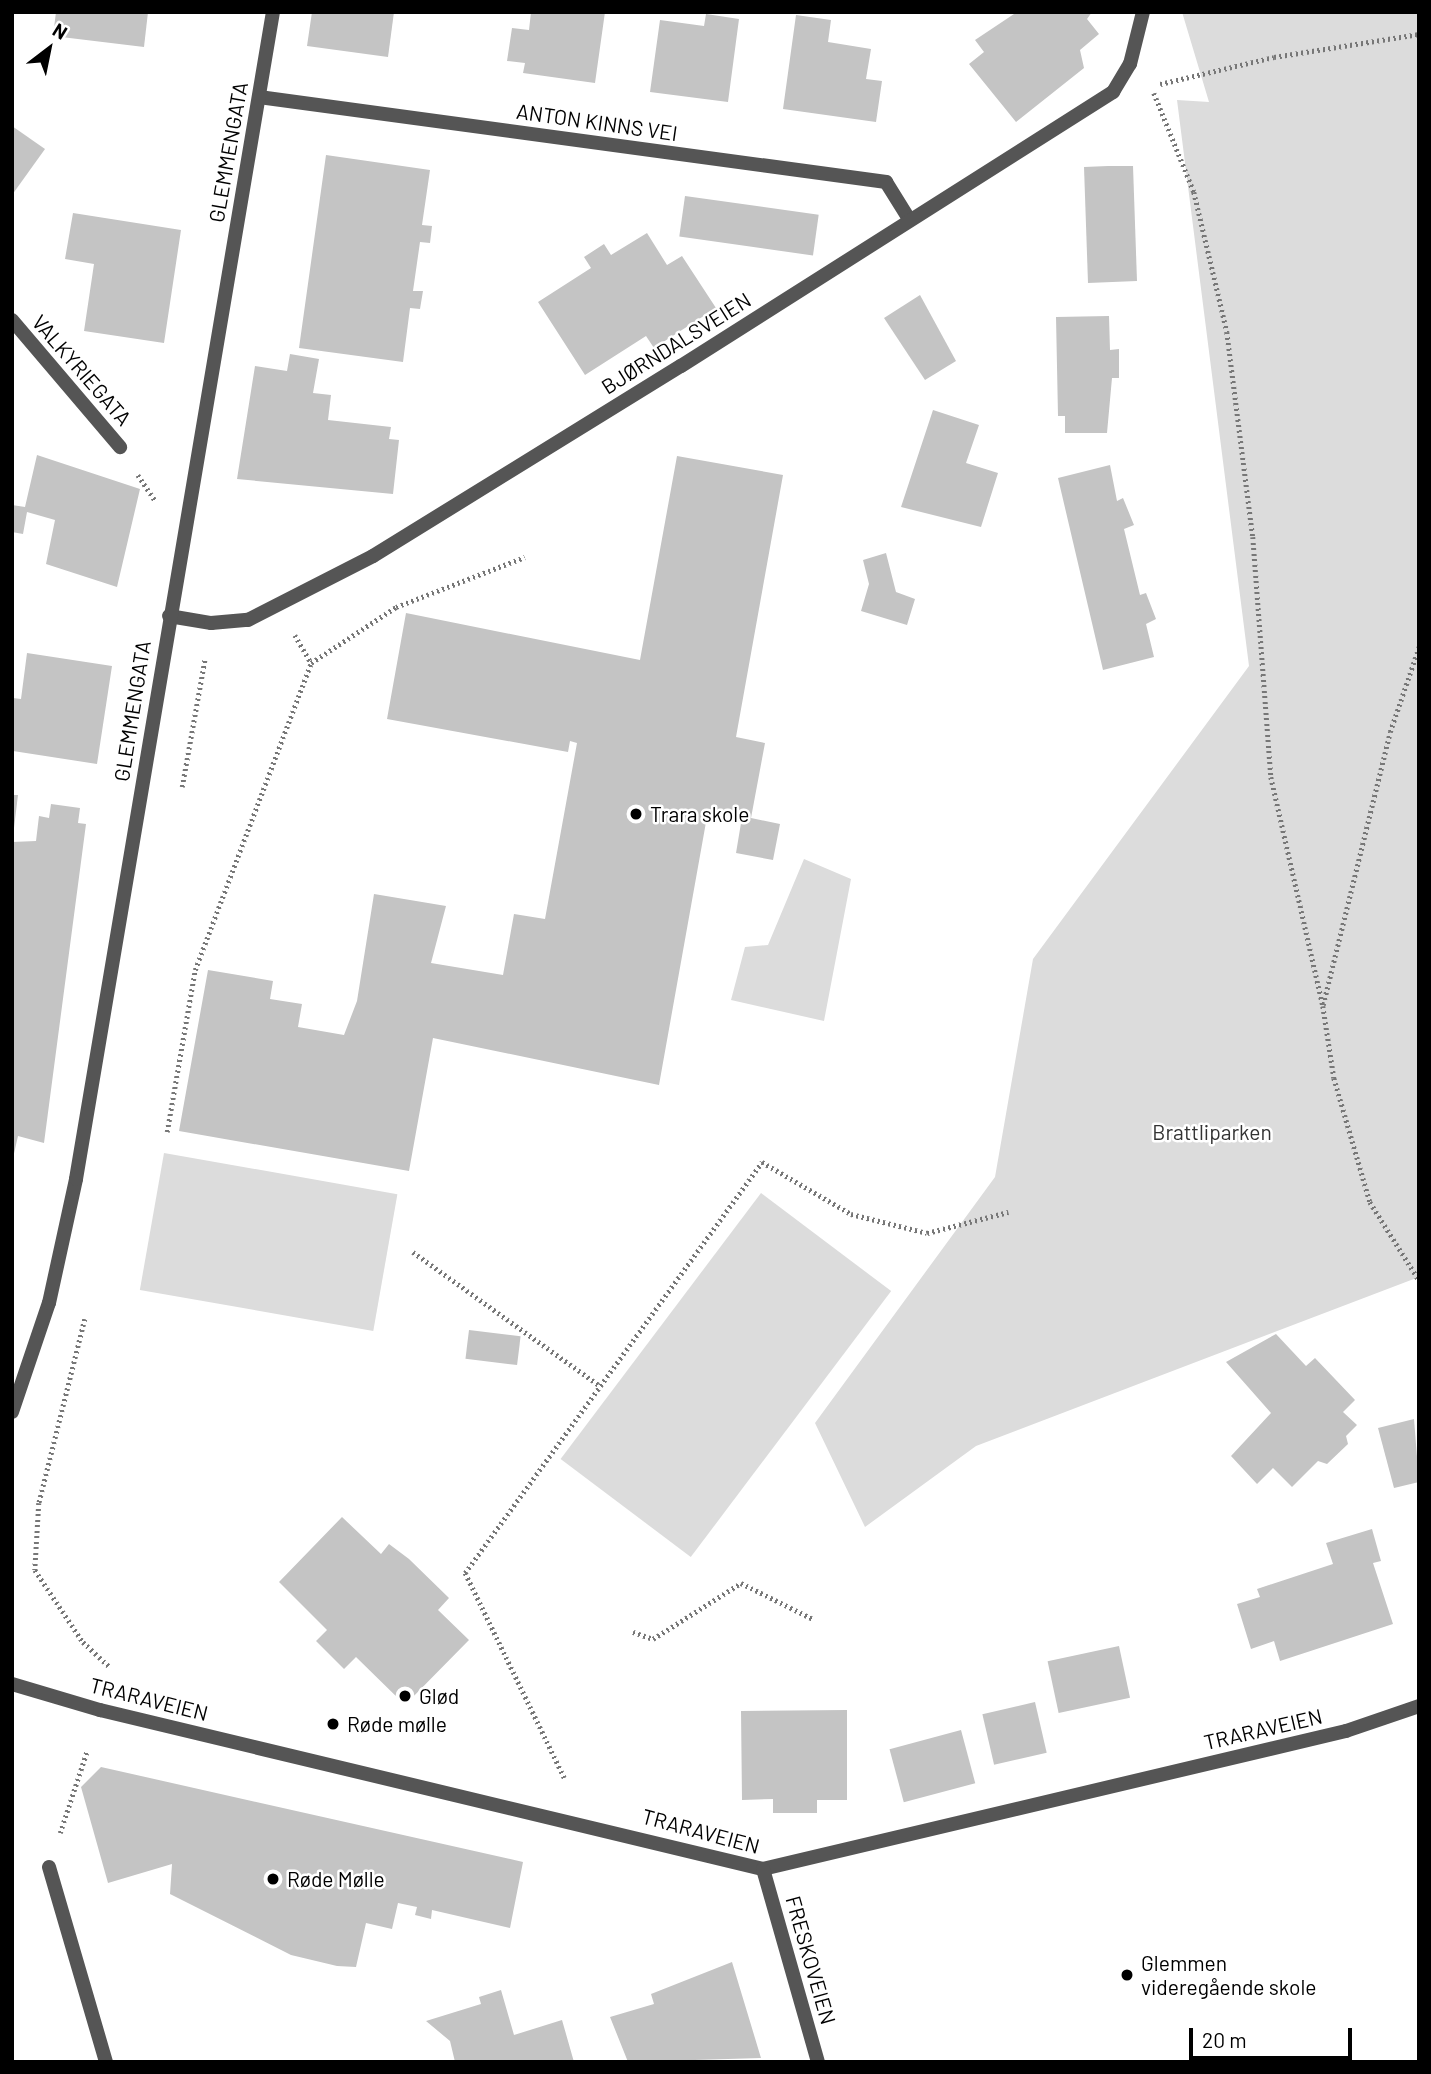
<!DOCTYPE html>
<html>
<head>
<meta charset="utf-8">
<style>
  body { margin:0 }
  #map { position:relative; width:1431px; height:2074px; overflow:hidden; background:#fff; font-family:Barlow,sans-serif }
  div>[style] { position:absolute }
  [style*='--x'] { left:calc(var(--x)*1px); top:calc(var(--y)*1px); width:calc(var(--w)*1px); rotate:calc(var(--a)*1deg) }
  .green>* { inset:0; background:#dcdcdc; transform-origin:0 0 }
  .building>* { inset:0; background:#c4c4c4; transform-origin:0 0 }
  .path>* { height:4.5px; margin-top:-2.25px; transform-origin:0; background:repeating-linear-gradient(90deg,#777 0 2px,transparent 0 5.5px) }
  .minor>* { height:14px; margin:-7px; padding:0 7px; transform-origin:7px; border-radius:7px; background:#555 }
  .tertiary>* { height:14px; margin:-7px; padding:0 7px; transform-origin:7px; border-radius:7px; background:#555 }
  .dots>* { width:19px; height:19px; translate:-50% -50%; box-sizing:border-box; border:4px solid #fff; border-radius:50% }
  span { translate:-50% -50%; white-space:nowrap; text-align:center; line-height:1.15; -webkit-text-stroke:5px #fff; paint-order:stroke }
  .street-label { font-size:21px; color:#000 }
  .poi-label { font-size:21px; color:#000 }
  .left { translate:0 -50%; text-align:left }
  .park-label { font-size:21px; color:#333 }
  .frame { position:absolute; inset:0; border:14px solid #000; pointer-events:none }
  .north { position:absolute; left:14px; top:14px; width:70px; height:70px; -webkit-text-stroke:5px #fff; paint-order:stroke; rotate:32deg; font-size:19px; font-weight:700; line-height:28px; text-align:center; color:#000 }
  .north::after { content:''; display:block; margin:auto; width:24px; height:32px; background:#000; clip-path:polygon(50% 0,100% 100%,50% 72%,0 100%) }
  .scale { position:absolute; left:1189px; top:2028px; width:163px; height:32px; box-sizing:border-box; border:4px solid #000; border-top:0; padding-left:9px; font-size:21px; line-height:24px; white-space:nowrap; color:#000; -webkit-text-stroke:5px #fff; paint-order:stroke }
</style>
</head>
<body>
<div id="map">
  <div class="green">
    <i style="clip-path:polygon(1182px 12px,1419px 12px,1419px 1277px,976px 1446px,865px 1527px,815px 1423px,995px 1177px,1033px 959px,1249px 666px,1177px 100px,1209px 102px)"></i>
    <i style="clip-path:polygon(804px 859px,851px 879px,824px 1021px,731px 1000px,745px 947px,768px 945px)"></i>
    <i style="left:164px;top:1153px;width:237px;height:139px;rotate:10deg"></i>
    <i style="left:761px;top:1193px;width:163px;height:333px;rotate:37deg"></i>
  </div>
  <div class="building">
    <i style="clip-path:polygon(56px 12px,148px 12px,144px 47px,53px 36px)"></i>
    <i style="clip-path:polygon(312px 12px,394px 12px,388px 57px,307px 46px)"></i>
    <i style="clip-path:polygon(531px 12px,605px 12px,595px 83px,523px 73px,525px 63px,507px 61px,512px 28px,529px 30px)"></i>
    <i style="clip-path:polygon(1017px 12px,1092px 12px,1087px 19px,1099px 34px,1080px 50px,1084px 68px,1016px 122px,969px 64px,984px 52px,975px 40px)"></i>
    <i style="clip-path:polygon(706px 14px,739px 19px,728px 102px,650px 92px,660px 20px,704px 26px)"></i>
    <i style="clip-path:polygon(796px 15px,831px 20px,828px 42px,871px 49px,866px 79px,882px 81px,876px 122px,783px 109px)"></i>
    <i style="clip-path:polygon(12px 126px,45px 149px,12px 195px)"></i>
    <i style="clip-path:polygon(326px 155px,430px 170px,422px 225px,432px 226px,430px 243px,420px 242px,413px 291px,423px 291px,420px 309px,410px 308px,403px 362px,299px 348px)"></i>
    <i style="clip-path:polygon(1108px 166px,1133px 166px,1137px 281px,1088px 283px,1084px 167px)"></i>
    <i style="left:685px;top:196px;width:135px;height:41px;rotate:8deg"></i>
    <i style="clip-path:polygon(73px 213px,181px 230px,164px 343px,84px 331px,94px 264px,65px 259px)"></i>
    <i style="clip-path:polygon(647px 233px,667px 265px,682px 256px,716px 308px,654px 348px,646px 336px,585px 375px,538px 302px,591px 268px,584px 257px,604px 244px,611px 255px)"></i>
    <i style="clip-path:polygon(920px 295px,956px 361px,925px 380px,884px 318px)"></i>
    <i style="clip-path:polygon(1109px 316px,1110px 350px,1119px 349px,1119px 378px,1112px 378px,1107px 433px,1065px 433px,1065px 416px,1058px 416px,1056px 317px)"></i>
    <i style="clip-path:polygon(290px 354px,319px 359px,313px 393px,331px 395px,328px 420px,391px 427px,389px 439px,399px 440px,393px 494px,237px 479px,255px 366px,287px 371px)"></i>
    <i style="clip-path:polygon(933px 410px,979px 425px,966px 463px,998px 473px,981px 527px,901px 507px)"></i>
    <i style="clip-path:polygon(37px 455px,140px 489px,117px 587px,46px 564px,55px 520px,27px 512px,23px 534px,12px 532px,12px 505px,25px 507px)"></i>
    <i style="clip-path:polygon(677px 456px,783px 475px,736px 737px,765px 743px,751px 818px,780px 824px,773px 860px,736px 853px,742px 817px,708px 811px,659px 1085px,433px 1038px,409px 1171px,179px 1131px,208px 970px,273px 981px,270px 999px,302px 1004px,298px 1027px,344px 1035px,357px 1001px,374px 894px,446px 906px,431px 963px,503px 975px,514px 914px,545px 919px,577px 743px,570px 741px,568px 752px,387px 719px,406px 613px,640px 660px)"></i>
    <i style="clip-path:polygon(1110px 465px,1117px 501px,1123px 498px,1134px 525px,1124px 529px,1140px 595px,1146px 593px,1156px 619px,1146px 624px,1154px 657px,1103px 670px,1058px 478px)"></i>
    <i style="clip-path:polygon(886px 553px,896px 592px,915px 599px,907px 625px,861px 611px,869px 584px,863px 560px)"></i>
    <i style="clip-path:polygon(27px 653px,112px 666px,97px 764px,13px 751px,13px 698px,21px 699px)"></i>
    <i style="clip-path:polygon(12px 795px,18px 795px,14px 828px,12px 828px)"></i>
    <i style="clip-path:polygon(51px 804px,80px 808px,78px 823px,86px 824px,44px 1143px,18px 1136px,13px 1158px,12px 842px,36px 841px,39px 816px,49px 818px)"></i>
    <i style="left:469px;top:1330px;width:52px;height:29px;rotate:7deg"></i>
    <i style="clip-path:polygon(1276px 1334px,1306px 1366px,1315px 1358px,1355px 1400px,1343px 1412px,1357px 1425px,1346px 1436px,1348px 1444px,1327px 1464px,1318px 1461px,1292px 1487px,1273px 1468px,1257px 1484px,1231px 1456px,1271px 1413px,1226px 1362px)"></i>
    <i style="clip-path:polygon(1414px 1419px,1419px 1482px,1394px 1488px,1378px 1428px)"></i>
    <i style="clip-path:polygon(342px 1517px,381px 1554px,389px 1544px,409px 1559px,449px 1598px,438px 1610px,469px 1640px,405px 1705px,356px 1657px,344px 1669px,316px 1641px,327px 1630px,279px 1582px)"></i>
    <i style="clip-path:polygon(1372px 1529px,1381px 1561px,1373px 1563px,1393px 1624px,1280px 1661px,1274px 1641px,1251px 1649px,1237px 1604px,1260px 1597px,1257px 1589px,1333px 1564px,1326px 1543px)"></i>
    <i style="left:1119px;top:1646px;width:53px;height:73px;rotate:78deg"></i>
    <i style="left:1035px;top:1702px;width:52px;height:54px;rotate:77deg"></i>
    <i style="clip-path:polygon(847px 1710px,847px 1800px,817px 1800px,817px 1813px,773px 1813px,773px 1799px,742px 1800px,741px 1711px)"></i>
    <i style="left:961px;top:1730px;width:55px;height:74px;rotate:75deg"></i>
    <i style="clip-path:polygon(101px 1767px,523px 1862px,510px 1928px,432px 1910px,431px 1919px,415px 1915px,417px 1907px,398px 1903px,392px 1929px,366px 1923px,356px 1967px,337px 1966px,291px 1955px,170px 1894px,172px 1864px,108px 1883px,81px 1787px)"></i>
    <i style="clip-path:polygon(732px 1962px,761px 2058px,628px 2062px,610px 2017px,654px 2004px,651px 1994px)"></i>
    <i style="clip-path:polygon(501px 1990px,514px 2035px,562px 2020px,574px 2062px,455px 2062px,450px 2041px,426px 2021px,481px 2004px,479px 1997px)"></i>
  </div>
  <div class="path">
    <i style="--x:1160;--y:84;--w:117;--a:-13.3"></i>
    <i style="--x:1274;--y:57;--w:147;--a:-9"></i>
    <i style="--x:1154;--y:93;--w:107;--a:68"></i>
    <i style="--x:1194;--y:192;--w:144;--a:76.7"></i>
    <i style="--x:1227;--y:332;--w:207;--a:82.8"></i>
    <i style="--x:1253;--y:537;--w:241;--a:85.7"></i>
    <i style="--x:1271;--y:777;--w:235;--a:77.2"></i>
    <i style="--x:1323;--y:1006;--w:73;--a:81.3"></i>
    <i style="--x:1334;--y:1078;--w:129;--a:73.8"></i>
    <i style="--x:1370;--y:1202;--w:92;--a:57.9"></i>
    <i style="--x:138;--y:475;--w:30;--a:56"></i>
    <i style="--x:295;--y:635;--w:32;--a:60"></i>
    <i style="--x:311;--y:663;--w:102;--a:-33.4"></i>
    <i style="--x:396;--y:607;--w:138;--a:-21.2"></i>
    <i style="--x:182;--y:787;--w:131;--a:-79.9"></i>
    <i style="--x:1323;--y:1005;--w:281;--a:-76.2"></i>
    <i style="--x:1390;--y:732;--w:90;--a:-71.2"></i>
    <i style="--x:167;--y:1132;--w:164;--a:-80.2"></i>
    <i style="--x:195;--y:970;--w:328;--a:-69.3"></i>
    <i style="--x:413;--y:1252;--w:230;--a:35.6"></i>
    <i style="--x:85;--y:1319;--w:190;--a:104"></i>
    <i style="--x:39;--y:1503;--w:67;--a:93.4"></i>
    <i style="--x:35;--y:1570;--w:87;--a:56.3"></i>
    <i style="--x:83;--y:1642;--w:38;--a:43"></i>
    <i style="--x:633;--y:1632;--w:21;--a:19"></i>
    <i style="--x:653;--y:1639;--w:104;--a:-32.5"></i>
    <i style="--x:741;--y:1583;--w:80;--a:26.6"></i>
    <i style="--x:564;--y:1778;--w:228;--a:-115.8"></i>
    <i style="--x:465;--y:1573;--w:507;--a:-54.15"></i>
    <i style="--x:762;--y:1162;--w:103;--a:30.3"></i>
    <i style="--x:851;--y:1214;--w:78;--a:14"></i>
    <i style="--x:927;--y:1233;--w:84;--a:-14.5"></i>
    <i style="--x:60;--y:1833;--w:86;--a:-71.8"></i>
  </div>
  <div class="minor">
    <i style="--x:259;--y:97;--w:633;--a:7.72"></i>
    <i style="--x:886;--y:182;--w:44;--a:58.1"></i>
    <i style="--x:12;--y:320;--w:167;--a:49.6"></i>
    <i style="--x:169;--y:616;--w:43;--a:9.5"></i>
    <i style="--x:211;--y:623;--w:37;--a:-5"></i>
    <i style="--x:248;--y:620;--w:140;--a:-27.1"></i>
    <i style="--x:373;--y:556;--w:362;--a:-31.7"></i>
    <i style="--x:681;--y:366;--w:512;--a:-32.39"></i>
    <i style="--x:1113;--y:92;--w:33;--a:-59"></i>
    <i style="--x:1130;--y:64;--w:54;--a:-76"></i>
    <i style="--x:12;--y:1684;--w:92;--a:16.5"></i>
    <i style="--x:100;--y:1710;--w:682;--a:13.49"></i>
    <i style="--x:763;--y:1869;--w:599;--a:-13.32"></i>
    <i style="--x:1346;--y:1731;--w:77;--a:-18.9"></i>
    <i style="--x:49;--y:1867;--w:203;--a:73.7"></i>
    <i style="--x:763;--y:1869;--w:201;--a:74.1"></i>
  </div>
  <div class="tertiary">
    <i style="--x:12;--y:1412;--w:115;--a:-71.3"></i>
    <i style="--x:49;--y:1303;--w:127;--a:-77.7"></i>
    <i style="--x:76;--y:1179;--w:1184;--a:-80.42"></i>
  </div>
  <div class="dots">
    <i style="left:636px;top:814px;background:#000"></i>
    <i style="left:405px;top:1696px;background:#000"></i>
    <i style="left:333px;top:1724px;background:#000"></i>
    <i style="left:273px;top:1879px;background:#000"></i>
    <i style="left:1127px;top:1975px;background:#000"></i>
  </div>
  <div class="street-label">
    <span style="left:597px;top:122px;rotate:8deg">ANTON KINNS VEI</span>
    <span style="left:228px;top:152px;rotate:-80deg">GLEMMENGATA</span>
    <span style="left:676px;top:343px;rotate:-32deg">BJØRNDALSVEIEN</span>
    <span style="left:82px;top:370px;rotate:49deg">VALKYRIEGATA</span>
    <span style="left:132px;top:711px;rotate:-81deg">GLEMMENGATA</span>
    <span style="left:149px;top:1699px;rotate:14deg">TRARAVEIEN</span>
    <span style="left:1263px;top:1729px;rotate:-13deg">TRARAVEIEN</span>
    <span style="left:701px;top:1831px;rotate:15deg">TRARAVEIEN</span>
    <span style="left:811px;top:1960px;rotate:74deg">FRESKOVEIEN</span>
  </div>
  <div class="poi-label">
    <span class="left" style="left:650px;top:814px">Trara skole</span>
    <span class="left" style="left:419px;top:1696px">Glød</span>
    <span class="left" style="left:347px;top:1724px">Røde mølle</span>
    <span class="left" style="left:287px;top:1879px">Røde Mølle</span>
    <span class="left" style="left:1141px;top:1975px">Glemmen<br>videregående skole</span>
  </div>
  <div class="park-label">
    <span style="left:1212px;top:1132px">Brattliparken</span>
  </div>
  <div class="frame"></div>
  <div class="north">N</div>
  <div class="scale">20 m</div>
</div>
</body>
</html>
